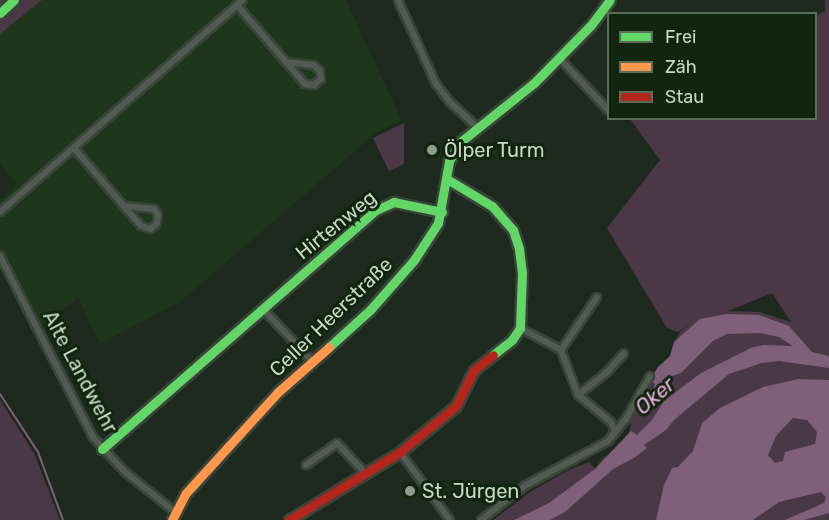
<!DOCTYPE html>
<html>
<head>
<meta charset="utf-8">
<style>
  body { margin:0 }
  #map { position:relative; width:829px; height:520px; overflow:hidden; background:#1e2a1e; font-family:Rubik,sans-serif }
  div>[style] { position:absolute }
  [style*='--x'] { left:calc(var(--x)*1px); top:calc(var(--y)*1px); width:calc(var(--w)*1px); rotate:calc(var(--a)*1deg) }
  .built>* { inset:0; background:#1e361c }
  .green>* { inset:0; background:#4a3847 }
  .water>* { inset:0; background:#7e6079 }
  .stream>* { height:2px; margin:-1px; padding:0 1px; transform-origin:1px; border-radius:1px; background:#7e6079 }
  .roads { filter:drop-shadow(2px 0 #3a453a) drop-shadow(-2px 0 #3a453a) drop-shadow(0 2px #3a453a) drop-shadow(0 -2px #3a453a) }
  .street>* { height:6px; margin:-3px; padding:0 3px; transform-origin:3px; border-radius:3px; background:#525b51 }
  .fast>* { height:9px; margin:-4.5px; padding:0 4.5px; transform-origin:4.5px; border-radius:4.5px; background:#63d668 }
  .slow>* { height:9px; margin:-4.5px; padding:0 4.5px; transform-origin:4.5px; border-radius:4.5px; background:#ff974d }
  .jam>* { height:9px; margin:-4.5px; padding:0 4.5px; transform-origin:4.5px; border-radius:4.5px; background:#b3261e }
  .dots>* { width:16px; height:16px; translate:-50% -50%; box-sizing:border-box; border:3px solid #11250f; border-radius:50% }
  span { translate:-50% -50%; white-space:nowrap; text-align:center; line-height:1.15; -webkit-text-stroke:6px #11250f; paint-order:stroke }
  .poi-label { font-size:20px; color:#c9d6c8 }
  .left { translate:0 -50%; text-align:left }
  .street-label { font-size:20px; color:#c9d6c8 }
  .water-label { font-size:21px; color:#e7aede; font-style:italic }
  .legend { position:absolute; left:607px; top:12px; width:210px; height:108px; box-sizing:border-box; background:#11250f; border:2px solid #5b6c59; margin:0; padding:8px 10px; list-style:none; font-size:18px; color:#c9d6c8 }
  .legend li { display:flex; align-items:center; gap:12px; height:30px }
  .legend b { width:30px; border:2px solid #5b6c59 }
</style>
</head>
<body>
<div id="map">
  <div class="built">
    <i style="clip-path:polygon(42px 0,346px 0,402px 121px,377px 132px,180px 302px,100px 344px,78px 298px,41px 325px,13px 271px,4px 275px,0 267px,0 200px,17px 184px,0 164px,0 34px)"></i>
  </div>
  <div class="green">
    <i style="clip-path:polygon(0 0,42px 0,0 34px)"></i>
    <i style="clip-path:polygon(evenodd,825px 0,829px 0,829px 520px,493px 520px,530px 492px,567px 471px,589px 462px,595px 469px,603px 458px,617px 447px,628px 436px,631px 424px,628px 420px,653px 375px,670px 356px,673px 345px,680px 332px,690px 324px,678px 332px,667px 328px,607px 228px,660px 160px,630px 119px,816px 118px,816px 16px,825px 11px,825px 0,772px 293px,791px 322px,760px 312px,728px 311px,772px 293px)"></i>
    <i style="clip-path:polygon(404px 123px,404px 164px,389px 171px,373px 138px)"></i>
    <i style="clip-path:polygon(0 400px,34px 453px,60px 520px,0 520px)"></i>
  </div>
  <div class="water">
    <i style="clip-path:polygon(726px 314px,759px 315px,789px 326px,812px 352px,829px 356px,829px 368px,779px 361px,762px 363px,729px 374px,674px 420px,666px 430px,647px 443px,644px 445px,647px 448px,634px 458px,613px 469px,565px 512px,550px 520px,514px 520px,549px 503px,595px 469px,631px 431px,637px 435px,652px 420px,664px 401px,701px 373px,751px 348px,763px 345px,793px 346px,779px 337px,760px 333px,727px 334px,713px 341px,681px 373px,672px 376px,660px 388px,659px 398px,653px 406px,650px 404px,644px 399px,654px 388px,655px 384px,650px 380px,658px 367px,670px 356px,674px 342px,700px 319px)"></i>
    <i style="clip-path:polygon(evenodd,798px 379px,829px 380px,829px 513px,804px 520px,785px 520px,824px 503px,826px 497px,821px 492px,779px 502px,753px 520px,656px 520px,664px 485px,672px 468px,678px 467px,693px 451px,702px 423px,720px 408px,763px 387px,798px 379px,793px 418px,807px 420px,817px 432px,815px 444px,785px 452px,783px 461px,775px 463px,768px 455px,776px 436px,793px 418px)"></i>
  </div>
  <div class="stream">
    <i style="--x:0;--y:394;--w:69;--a:56.8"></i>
    <i style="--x:38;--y:452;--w:72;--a:69.8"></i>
  </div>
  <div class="roads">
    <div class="street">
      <i style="--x:398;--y:0;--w:92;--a:65.7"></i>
      <i style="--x:436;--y:84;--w:23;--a:52"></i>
      <i style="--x:450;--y:102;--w:37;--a:43"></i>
      <i style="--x:237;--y:5;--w:104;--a:49.3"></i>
      <i style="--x:305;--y:84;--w:9;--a:6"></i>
      <i style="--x:314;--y:85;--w:9;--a:-41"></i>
      <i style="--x:321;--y:79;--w:8;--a:-97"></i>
      <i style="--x:320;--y:71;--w:9;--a:-139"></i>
      <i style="--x:313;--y:65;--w:27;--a:-174"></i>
      <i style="--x:560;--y:59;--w:70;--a:46.7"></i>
      <i style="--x:74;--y:148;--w:103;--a:49.3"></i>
      <i style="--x:141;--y:226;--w:10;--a:17"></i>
      <i style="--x:151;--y:229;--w:8;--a:-45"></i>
      <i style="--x:157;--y:223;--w:8;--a:-83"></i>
      <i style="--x:158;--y:215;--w:7;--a:-124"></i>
      <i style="--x:154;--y:209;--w:30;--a:-174"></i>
      <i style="--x:0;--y:212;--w:322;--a:-41.1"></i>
      <i style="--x:0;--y:256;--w:203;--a:62.8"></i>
      <i style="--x:93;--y:437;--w:46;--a:47.6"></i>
      <i style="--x:124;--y:471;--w:65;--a:38.8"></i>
      <i style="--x:263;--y:309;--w:71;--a:46.7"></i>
      <i style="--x:520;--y:328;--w:47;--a:28.2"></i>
      <i style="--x:561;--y:350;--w:48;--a:69.3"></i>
      <i style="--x:578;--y:395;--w:43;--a:39.3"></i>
      <i style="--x:611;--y:422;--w:11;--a:68"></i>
      <i style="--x:561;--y:350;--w:64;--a:-55.8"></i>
      <i style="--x:578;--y:395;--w:37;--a:-38"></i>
      <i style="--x:607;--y:372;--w:25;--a:-48"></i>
      <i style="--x:400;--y:452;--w:84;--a:53.7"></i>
      <i style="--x:306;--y:465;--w:38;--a:-35"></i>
      <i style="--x:337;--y:443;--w:42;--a:46.9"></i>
      <i style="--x:481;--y:520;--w:57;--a:-37.9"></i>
      <i style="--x:526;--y:485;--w:93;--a:-28.2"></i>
      <i style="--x:608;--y:441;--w:28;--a:-51"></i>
      <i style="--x:626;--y:419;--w:49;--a:-60.8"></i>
    </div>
    <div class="fast">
      <i style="--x:0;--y:13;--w:19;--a:-43"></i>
      <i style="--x:447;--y:179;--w:52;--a:31"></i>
      <i style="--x:492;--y:206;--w:32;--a:49"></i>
      <i style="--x:513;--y:230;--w:20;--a:72"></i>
      <i style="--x:519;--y:249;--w:24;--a:83"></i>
      <i style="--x:522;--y:273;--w:55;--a:92.1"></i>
      <i style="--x:520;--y:328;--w:14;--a:124"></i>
      <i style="--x:512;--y:340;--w:24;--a:142"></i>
      <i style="--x:329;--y:347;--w:55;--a:-42.1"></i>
      <i style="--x:370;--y:310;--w:67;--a:-48.7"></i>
      <i style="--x:414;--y:260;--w:44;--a:-57"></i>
      <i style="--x:438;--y:223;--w:63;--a:-79.9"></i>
      <i style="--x:449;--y:161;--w:21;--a:-61"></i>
      <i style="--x:459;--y:143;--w:96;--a:-38.7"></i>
      <i style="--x:534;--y:83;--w:81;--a:-45.5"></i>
      <i style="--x:591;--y:25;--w:31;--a:-53"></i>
      <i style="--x:102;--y:449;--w:364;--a:-41.1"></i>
      <i style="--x:376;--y:210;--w:20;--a:-24"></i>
      <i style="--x:394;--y:202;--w:49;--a:11.8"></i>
    </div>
    <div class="slow">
      <i style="--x:172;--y:520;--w:30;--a:-63"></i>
      <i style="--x:186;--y:493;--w:137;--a:-47.7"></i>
      <i style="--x:278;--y:392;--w:68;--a:-41.4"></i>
    </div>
    <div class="jam">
      <i style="--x:289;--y:520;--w:130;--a:-31.5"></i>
      <i style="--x:400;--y:452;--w:72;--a:-39.4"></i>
      <i style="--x:456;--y:406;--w:40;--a:-63.4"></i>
      <i style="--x:474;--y:370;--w:24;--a:-38"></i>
    </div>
  </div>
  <div class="dots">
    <i style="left:432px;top:150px;background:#8d9a8c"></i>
    <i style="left:410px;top:491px;background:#8d9a8c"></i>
  </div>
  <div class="poi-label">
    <span class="left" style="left:444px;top:150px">Ölper Turm</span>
    <span class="left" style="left:422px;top:491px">St. Jürgen</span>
  </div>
  <div class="street-label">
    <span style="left:336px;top:225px;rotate:-39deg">Hirtenweg</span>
    <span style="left:331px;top:317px;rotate:-44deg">Celler Heerstraße</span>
    <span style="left:80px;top:372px;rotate:62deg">Alte Landwehr</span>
  </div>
  <div class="water-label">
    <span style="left:655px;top:396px;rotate:-41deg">Oker</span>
  </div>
  <ul class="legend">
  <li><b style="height:8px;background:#63d668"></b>Frei</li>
  <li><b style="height:8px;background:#ff974d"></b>Zäh</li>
  <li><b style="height:8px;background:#b3261e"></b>Stau</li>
  </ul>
</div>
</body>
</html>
